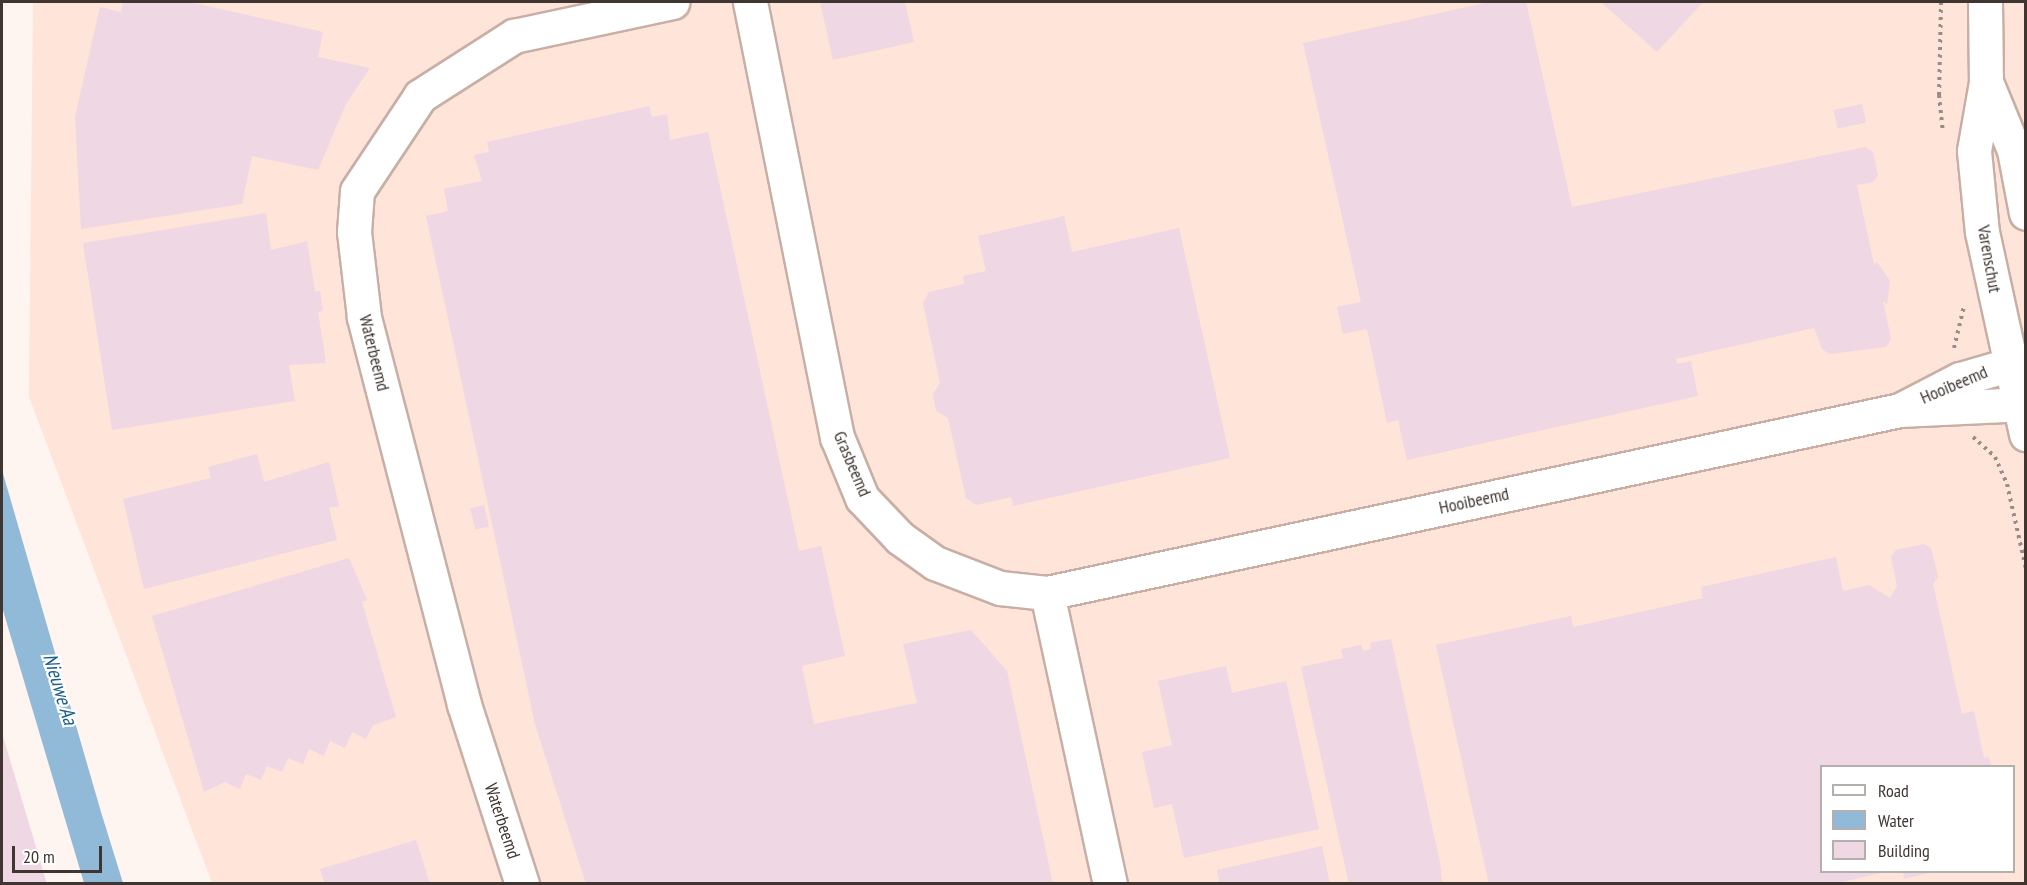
<!DOCTYPE html>
<html>
<head>
<meta charset="utf-8">
<style>
  body { margin:0 }
  #map { position:relative; width:2027px; height:885px; overflow:hidden; background:#fef4f0; font-family:"PT Sans Narrow",sans-serif }
  div>[style] { position:absolute }
  [style*='--x'] { left:calc(var(--x)*1px); top:calc(var(--y)*1px); width:calc(var(--w)*1px); rotate:calc(var(--a)*1deg) }
  .built>* { inset:0; background:#fee4d9 }
  .water>* { inset:0; background:#90bad8 }
  .building>* { inset:0; background:#efd7e3; transform-origin:0 0 }
  .path>* { height:4px; margin-top:-2px; transform-origin:0; background:repeating-linear-gradient(90deg,#968d89 0 3px,transparent 0 7.5px) }
  .roads { filter:drop-shadow(2px 0 #c7afa5) drop-shadow(-2px 0 #c7afa5) drop-shadow(0 2px #c7afa5) drop-shadow(0 -2px #c7afa5) }
  .minor>* { height:33px; margin:-16.5px; padding:0 16.5px; transform-origin:16.5px; border-radius:16.5px; background:#fff }
  .tertiary>* { height:33px; margin:-16.5px; padding:0 16.5px; transform-origin:16.5px; border-radius:16.5px; background:#fff }
  span { translate:-50% -50%; white-space:nowrap; text-align:center; line-height:1.15; -webkit-text-stroke:4.5px #fff; paint-order:stroke }
  .street-label { font-size:18px; color:#3f3632 }
  .water-label { font-size:20px; color:#1a5d85; font-style:italic }
  .frame { position:absolute; inset:0; border:3px solid #3f3632; pointer-events:none }
  .legend { position:absolute; left:1820px; top:765px; width:195px; height:108px; box-sizing:border-box; background:#fff; border:2px solid #b2afad; margin:0; padding:8px 10px; list-style:none; font-size:18px; color:#3f3632 }
  .legend li { display:flex; align-items:center; gap:12px; height:30px }
  .legend b { width:30px; border:2px solid #b2afad }
  .scale { position:absolute; left:12px; top:846px; width:90px; height:27px; box-sizing:border-box; border:3px solid #3f3632; border-top:0; padding-left:8px; font-size:18px; line-height:21px; white-space:nowrap; color:#3f3632; -webkit-text-stroke:4px #fff; paint-order:stroke }
</style>
</head>
<body>
<div id="map">
  <div class="built">
    <i style="clip-path:polygon(evenodd,33px 2px,2025px 2px,2025px 883px,212px 883px,29px 397px,33px 2px,1822px 766px,2014px 766px,2014px 872px,1822px 872px,1822px 766px)"></i>
  </div>
  <div class="water">
    <i style="clip-path:polygon(2px 470px,101px 812px,123px 883px,84px 883px,2px 607px)"></i>
  </div>
  <div class="building">
    <i style="clip-path:polygon(123px 2px,189px 2px,323px 32px,318px 57px,370px 68px,346px 104px,318px 170px,252px 156px,242px 204px,81px 229px,75px 117px,100px 7px,121px 12px)"></i>
    <i style="clip-path:polygon(820px 2px,905px 2px,914px 42px,833px 60px)"></i>
    <i style="clip-path:polygon(1489px 2px,1526px 2px,1572px 207px,1865px 147px,1873px 152px,1878px 175px,1873px 182px,1857px 185px,1874px 265px,1877px 262px,1890px 281px,1887px 304px,1883px 301px,1891px 339px,1886px 347px,1829px 354px,1822px 349px,1814px 328px,1676px 359px,1677px 364px,1691px 361px,1698px 396px,1407px 460px,1398px 420px,1387px 423px,1367px 329px,1343px 334px,1337px 307px,1361px 302px,1303px 43px)"></i>
    <i style="clip-path:polygon(1601px 2px,1703px 2px,1657px 52px)"></i>
    <i style="left:1862px;top:104px;width:19px;height:29px;rotate:78deg"></i>
    <i style="clip-path:polygon(649px 106px,652px 117px,667px 114px,670px 140px,708px 132px,799px 551px,821px 546px,845px 656px,802px 666px,814px 724px,917px 703px,903px 644px,971px 630px,1007px 671px,1053px 884px,586px 884px,535px 724px,426px 216px,448px 211px,444px 189px,482px 181px,474px 155px,489px 152px,487px 142px)"></i>
    <i style="clip-path:polygon(266px 213px,271px 250px,307px 241px,315px 292px,320px 291px,323px 311px,318px 312px,326px 363px,289px 365px,295px 401px,112px 430px,83px 243px)"></i>
    <i style="clip-path:polygon(1064px 216px,1072px 252px,1179px 228px,1230px 458px,1013px 506px,1011px 497px,976px 505px,966px 498px,948px 418px,936px 411px,933px 394px,940px 383px,923px 303px,929px 292px,964px 284px,963px 276px,986px 271px,978px 236px)"></i>
    <i style="clip-path:polygon(257px 454px,264px 482px,329px 462px,339px 506px,329px 508px,337px 540px,144px 589px,123px 499px,211px 478px,208px 467px)"></i>
    <i style="left:484px;top:505px;width:22px;height:14px;rotate:77deg"></i>
    <i style="clip-path:polygon(1924px 544px,1931px 548px,1938px 577px,1933px 584px,1962px 714px,1974px 711px,1984px 758px,1989px 757px,1991px 766px,1822px 766px,1822px 872px,1884px 872px,1834px 884px,1489px 884px,1436px 645px,1571px 616px,1573px 627px,1703px 598px,1701px 587px,1836px 557px,1843px 591px,1869px 585px,1890px 598px,1897px 586px,1891px 557px,1896px 550px)"></i>
    <i style="clip-path:polygon(349px 558px,367px 600px,362px 602px,396px 717px,373px 725px,366px 739px,352px 732px,345px 748px,330px 741px,324px 756px,309px 749px,303px 764px,288px 758px,282px 772px,267px 766px,261px 780px,246px 774px,240px 789px,225px 782px,204px 792px,152px 616px)"></i>
    <i style="clip-path:polygon(1391px 639px,1440px 863px,1442px 884px,1349px 884px,1301px 667px,1343px 658px,1341px 649px,1361px 645px,1363px 651px,1371px 649px,1370px 643px)"></i>
    <i style="clip-path:polygon(1226px 666px,1232px 693px,1286px 681px,1319px 829px,1184px 858px,1172px 804px,1154px 808px,1142px 752px,1172px 745px,1158px 681px)"></i>
    <i style="clip-path:polygon(2px 733px,47px 884px,2px 884px)"></i>
    <i style="clip-path:polygon(416px 840px,430px 884px,325px 884px,320px 869px)"></i>
    <i style="clip-path:polygon(1322px 846px,1330px 884px,1220px 884px,1217px 870px)"></i>
    <i style="clip-path:polygon(1903px 872px,1933px 872px,1904px 879px)"></i>
  </div>
  <div class="path">
    <i style="--x:1941;--y:2;--w:93;--a:91.2"></i>
    <i style="--x:1939;--y:95;--w:37;--a:84"></i>
    <i style="--x:1954;--y:348;--w:43;--a:-76.6"></i>
    <i style="--x:1973;--y:437;--w:30;--a:42"></i>
    <i style="--x:1995;--y:457;--w:30;--a:66"></i>
    <i style="--x:2007;--y:484;--w:87;--a:77.4"></i>
  </div>
  <div class="roads">
    <div class="minor">
      <i style="--x:750;--y:2;--w:444;--a:78.7"></i>
      <i style="--x:837;--y:437;--w:66;--a:67.7"></i>
      <i style="--x:862;--y:498;--w:55;--a:46.5"></i>
      <i style="--x:900;--y:538;--w:43;--a:35.5"></i>
      <i style="--x:935;--y:563;--w:70;--a:21"></i>
      <i style="--x:1000;--y:588;--w:47;--a:6.1"></i>
      <i style="--x:1047;--y:593;--w:298;--a:77.8"></i>
      <i style="--x:1904;--y:408;--w:63;--a:-27.4"></i>
      <i style="--x:1960;--y:379;--w:69;--a:-16.1"></i>
      <i style="--x:1047;--y:593;--w:872;--a:-12.11"></i>
      <i style="--x:1900;--y:410;--w:126;--a:-2.7"></i>
      <i style="--x:522;--y:884;--w:189;--a:-107.9"></i>
      <i style="--x:464;--y:704;--w:400;--a:-104.5"></i>
      <i style="--x:364;--y:317;--w:86;--a:-96.7"></i>
      <i style="--x:354;--y:232;--w:41;--a:-85.8"></i>
      <i style="--x:357;--y:191;--w:114;--a:-56.4"></i>
      <i style="--x:420;--y:96;--w:112;--a:-32.6"></i>
      <i style="--x:514;--y:36;--w:162;--a:-12.1"></i>
    </div>
    <div class="tertiary">
      <i style="--x:1985;--y:2;--w:80;--a:89.3"></i>
      <i style="--x:1986;--y:82;--w:70;--a:99.9"></i>
      <i style="--x:1974;--y:151;--w:81;--a:84.4"></i>
      <i style="--x:1982;--y:232;--w:207;--a:77.7"></i>
      <i style="--x:1986;--y:82;--w:74;--a:67.6"></i>
      <i style="--x:2014;--y:150;--w:64;--a:79.2"></i>
    </div>
  </div>
  <div class="street-label">
    <span style="left:1989px;top:259px;rotate:80deg">Varenschut</span>
    <span style="left:374px;top:353px;rotate:76deg">Waterbeemd</span>
    <span style="left:1954px;top:385px;rotate:-23deg">Hooibeemd</span>
    <span style="left:852px;top:464px;rotate:67deg">Grasbeemd</span>
    <span style="left:1474px;top:501px;rotate:-12deg">Hooibeemd</span>
    <span style="left:502px;top:821px;rotate:72deg">Waterbeemd</span>
  </div>
  <div class="water-label">
    <span style="left:60px;top:689px;rotate:73deg">Nieuwe Aa</span>
  </div>
  <div class="frame"></div>
  <ul class="legend">
  <li><b style="height:8px;background:#fff"></b>Road</li>
  <li><b style="height:16px;background:#90bad8"></b>Water</li>
  <li><b style="height:16px;background:#efd7e3"></b>Building</li>
  </ul>
  <div class="scale">20 m</div>
</div>
</body>
</html>
